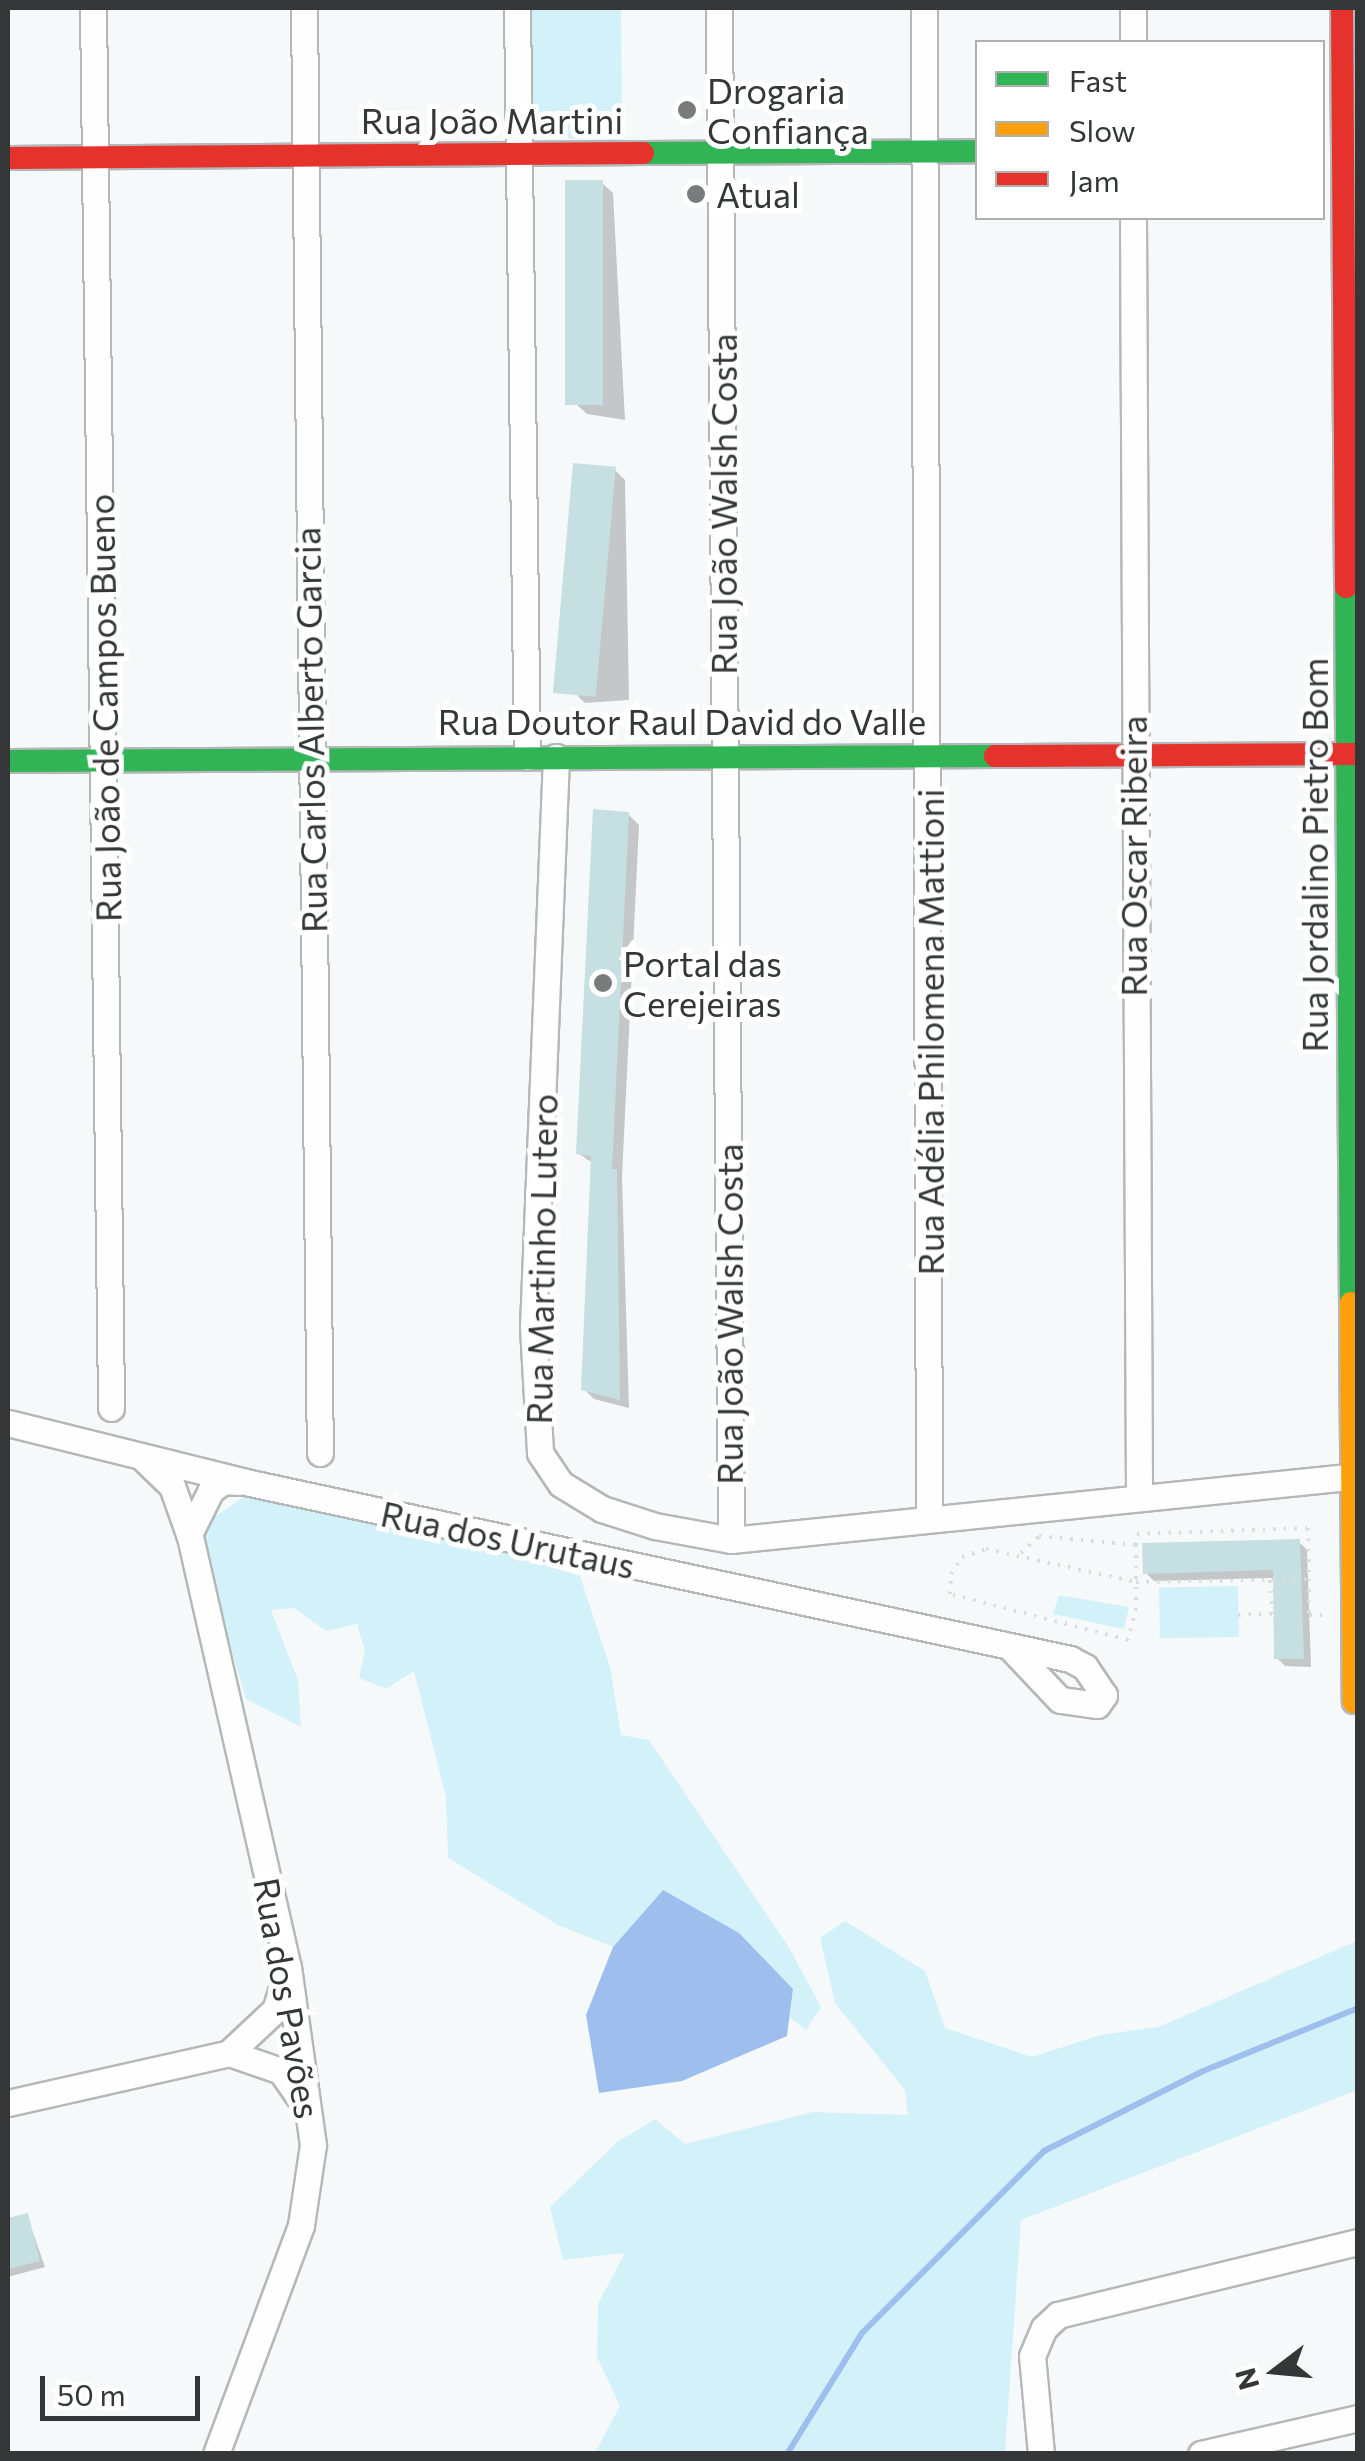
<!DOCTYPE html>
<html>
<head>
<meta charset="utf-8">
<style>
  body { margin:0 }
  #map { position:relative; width:1365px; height:2461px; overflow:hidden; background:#f6f9fa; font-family:Commissioner,sans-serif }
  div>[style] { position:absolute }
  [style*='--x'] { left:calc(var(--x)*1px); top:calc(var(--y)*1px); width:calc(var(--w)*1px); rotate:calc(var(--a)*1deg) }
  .green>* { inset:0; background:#d3f1f9; transform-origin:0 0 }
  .water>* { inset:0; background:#9ebfee }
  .shadow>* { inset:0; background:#0003 }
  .stream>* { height:6px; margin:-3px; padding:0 3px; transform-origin:3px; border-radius:3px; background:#9ebfee }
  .building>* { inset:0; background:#c6dfe0; transform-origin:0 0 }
  .path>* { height:4px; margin-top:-2px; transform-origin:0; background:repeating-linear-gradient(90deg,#dcdddd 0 2.5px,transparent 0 10.5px) }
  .roads { filter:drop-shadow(2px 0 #b5b7b8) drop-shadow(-2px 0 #b5b7b8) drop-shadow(0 2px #b5b7b8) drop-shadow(0 -2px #b5b7b8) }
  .street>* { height:25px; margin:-12.5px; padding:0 12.5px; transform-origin:12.5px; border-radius:12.5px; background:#fefefe }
  .fast>* { height:22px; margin:-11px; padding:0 11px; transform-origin:11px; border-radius:11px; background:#30b455 }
  .slow>* { height:22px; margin:-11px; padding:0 11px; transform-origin:11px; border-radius:11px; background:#ff9f0a }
  .jam>* { height:22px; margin:-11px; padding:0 11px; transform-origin:11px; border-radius:11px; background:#e5322d }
  .dots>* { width:28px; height:28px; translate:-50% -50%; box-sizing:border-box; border:5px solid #fff; border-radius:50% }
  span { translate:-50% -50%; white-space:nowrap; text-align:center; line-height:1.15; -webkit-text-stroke:10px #fff; paint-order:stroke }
  .poi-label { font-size:35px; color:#343637 }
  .left { translate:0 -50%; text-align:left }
  .street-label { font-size:35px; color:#343637 }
  .frame { position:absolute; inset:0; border:10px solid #343637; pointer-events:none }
  .legend { position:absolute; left:975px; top:40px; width:350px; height:180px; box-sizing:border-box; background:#fff; border:2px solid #aeafaf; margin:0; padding:12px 18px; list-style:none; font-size:30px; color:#343637 }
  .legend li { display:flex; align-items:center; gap:20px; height:50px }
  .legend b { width:50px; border:2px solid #aeafaf }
  .north { position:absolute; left:1225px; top:2321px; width:100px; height:100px; -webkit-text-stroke:8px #fff; paint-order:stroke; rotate:254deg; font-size:28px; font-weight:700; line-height:40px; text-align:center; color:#343637 }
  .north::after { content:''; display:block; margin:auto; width:35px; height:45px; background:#343637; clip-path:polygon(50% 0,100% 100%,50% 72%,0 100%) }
  .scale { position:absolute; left:40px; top:2376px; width:160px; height:45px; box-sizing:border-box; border:5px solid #343637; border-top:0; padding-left:12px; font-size:30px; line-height:35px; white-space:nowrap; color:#343637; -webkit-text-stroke:8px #fff; paint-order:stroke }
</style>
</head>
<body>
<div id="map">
  <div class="green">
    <i style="clip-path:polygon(531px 8px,621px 8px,622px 141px,558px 138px,541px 126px,532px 100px)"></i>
    <i style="clip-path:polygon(251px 1492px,452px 1537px,580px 1576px,610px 1667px,621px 1735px,649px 1740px,788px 1946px,821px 2007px,806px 2030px,790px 2017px,793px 1989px,662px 1891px,613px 1947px,560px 1926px,448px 1858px,446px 1798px,414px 1671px,386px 1689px,359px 1678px,365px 1651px,357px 1624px,326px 1631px,294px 1608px,271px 1610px,298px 1680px,301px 1727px,246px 1699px,209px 1572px,204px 1524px)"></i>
    <i style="left:1238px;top:1586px;width:51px;height:79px;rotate:89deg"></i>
    <i style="clip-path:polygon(1059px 1595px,1129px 1607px,1124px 1629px,1053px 1614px)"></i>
    <i style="clip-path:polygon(845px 1921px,925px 1971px,945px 2028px,1032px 2057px,1100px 2035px,1158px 2027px,1357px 1941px,1357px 2090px,1021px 2220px,1005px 2453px,595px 2453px,620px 2406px,597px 2357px,598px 2304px,625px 2253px,563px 2260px,550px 2207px,616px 2143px,655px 2119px,685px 2144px,813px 2112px,908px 2115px,905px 2090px,835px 2003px,820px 1938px)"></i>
  </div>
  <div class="water">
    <i style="clip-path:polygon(663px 1890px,739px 1933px,793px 1989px,787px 2036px,682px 2081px,599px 2093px,586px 2015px,613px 1947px)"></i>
  </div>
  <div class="shadow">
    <i style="clip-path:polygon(602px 183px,613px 193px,625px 420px,587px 414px,576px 404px)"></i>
    <i style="clip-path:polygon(615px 470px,625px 480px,629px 700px,585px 703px,575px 693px)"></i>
    <i style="clip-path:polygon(628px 814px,639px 825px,622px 1177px,629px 1408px,594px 1399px,584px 1389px,594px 1164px,578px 1153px)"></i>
    <i style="clip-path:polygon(1299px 1542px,1307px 1550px,1311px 1667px,1285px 1666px,1277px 1658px,1276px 1578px,1154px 1581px,1146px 1573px)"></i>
    <i style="clip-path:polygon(27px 2216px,45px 2267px,8px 2277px,8px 2221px)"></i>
  </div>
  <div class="stream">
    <i style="--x:787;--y:2454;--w:142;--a:-58.2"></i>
    <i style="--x:862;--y:2333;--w:257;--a:-45"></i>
    <i style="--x:1044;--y:2151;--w:178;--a:-26.7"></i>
    <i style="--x:1203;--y:2071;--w:167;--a:-22.1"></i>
  </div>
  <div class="building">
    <i style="left:565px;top:180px;width:38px;height:225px"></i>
    <i style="left:573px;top:463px;width:43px;height:231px;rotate:5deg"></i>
    <i style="clip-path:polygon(593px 809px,629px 812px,612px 1169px,617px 1169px,620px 1400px,581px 1390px,591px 1156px,576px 1154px)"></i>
    <i style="clip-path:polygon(1300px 1539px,1304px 1659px,1274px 1659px,1273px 1570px,1143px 1574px,1142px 1543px)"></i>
    <i style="clip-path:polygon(28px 2213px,40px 2261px,8px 2269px,8px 2218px)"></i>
  </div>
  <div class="path">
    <i style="--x:1136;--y:1545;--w:11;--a:-85"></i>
    <i style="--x:1137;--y:1534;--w:171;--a:-2"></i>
    <i style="--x:1308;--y:1528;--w:51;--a:88.9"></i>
    <i style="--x:1021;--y:1553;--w:25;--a:-43"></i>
    <i style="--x:1039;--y:1536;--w:97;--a:5.3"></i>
    <i style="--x:1136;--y:1545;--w:63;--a:90"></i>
    <i style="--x:1136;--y:1608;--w:33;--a:104"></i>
    <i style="--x:1128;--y:1640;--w:184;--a:-165.5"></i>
    <i style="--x:950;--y:1594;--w:20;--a:-87"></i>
    <i style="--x:951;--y:1574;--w:20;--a:-57"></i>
    <i style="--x:962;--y:1557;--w:25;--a:-18"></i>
    <i style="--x:986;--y:1549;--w:154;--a:12.4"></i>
    <i style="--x:1136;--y:1582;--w:173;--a:-1"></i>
    <i style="--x:1309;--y:1579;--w:36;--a:90"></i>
    <i style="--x:1309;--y:1615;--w:15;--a:0"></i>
    <i style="--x:1238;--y:1615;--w:35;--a:-2"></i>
    <i style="--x:1273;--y:1614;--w:35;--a:-95"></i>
  </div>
  <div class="roads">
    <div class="street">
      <i style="--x:93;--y:8;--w:1400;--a:89.26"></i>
      <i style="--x:304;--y:8;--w:1445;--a:89.37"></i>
      <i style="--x:517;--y:8;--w:749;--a:89.24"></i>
      <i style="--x:719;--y:8;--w:1532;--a:89.55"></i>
      <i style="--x:924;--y:8;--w:1508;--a:89.81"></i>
      <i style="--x:1133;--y:8;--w:34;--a:90"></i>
      <i style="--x:1133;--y:218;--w:1276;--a:89.73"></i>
      <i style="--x:556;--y:757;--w:570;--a:92.31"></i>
      <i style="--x:533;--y:1327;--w:126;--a:86.8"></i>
      <i style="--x:540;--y:1453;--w:37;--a:56"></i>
      <i style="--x:561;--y:1484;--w:48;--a:31.4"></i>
      <i style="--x:602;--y:1509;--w:56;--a:17.8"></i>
      <i style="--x:655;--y:1526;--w:77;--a:10.4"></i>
      <i style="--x:731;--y:1540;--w:630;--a:-5.83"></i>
      <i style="--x:8;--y:1423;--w:249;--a:13.9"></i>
      <i style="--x:250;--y:1483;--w:839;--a:12.11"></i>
      <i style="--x:1070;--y:1659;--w:17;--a:28"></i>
      <i style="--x:1085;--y:1667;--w:34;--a:56"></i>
      <i style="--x:1104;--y:1695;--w:12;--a:125"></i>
      <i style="--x:1097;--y:1705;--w:37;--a:-172"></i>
      <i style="--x:1060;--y:1700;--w:71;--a:-133.3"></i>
      <i style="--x:145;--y:1460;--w:37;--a:44"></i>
      <i style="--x:172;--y:1486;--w:51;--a:70.5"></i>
      <i style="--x:229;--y:2053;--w:55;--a:19.1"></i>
      <i style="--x:281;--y:2071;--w:44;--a:55.2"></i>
      <i style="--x:8;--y:2103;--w:227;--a:-12.7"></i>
      <i style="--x:229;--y:2053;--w:63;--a:-43.1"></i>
      <i style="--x:275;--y:2010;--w:39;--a:-72"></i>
      <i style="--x:216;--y:2454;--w:244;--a:-69.6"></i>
      <i style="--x:301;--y:2225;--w:81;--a:-81.5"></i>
      <i style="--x:313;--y:2145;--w:179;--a:-98"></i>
      <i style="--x:288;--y:1968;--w:445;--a:-102.8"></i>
      <i style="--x:189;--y:1534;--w:49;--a:-63.4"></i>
      <i style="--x:211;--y:1490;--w:16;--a:-35"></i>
      <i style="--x:224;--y:1481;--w:15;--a:4"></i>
      <i style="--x:1041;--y:2454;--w:98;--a:-95.2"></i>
      <i style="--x:1032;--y:2356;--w:30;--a:-67"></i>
      <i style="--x:1044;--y:2328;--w:19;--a:-43"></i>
      <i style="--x:1058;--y:2315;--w:309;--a:-13.7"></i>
      <i style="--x:1201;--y:2454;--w:161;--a:-12.9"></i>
    </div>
    <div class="fast">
      <i style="--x:643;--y:153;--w:335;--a:-0.3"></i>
      <i style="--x:1346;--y:587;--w:716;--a:89.6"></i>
      <i style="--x:8;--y:761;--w:987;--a:-0.29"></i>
    </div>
    <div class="slow">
      <i style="--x:1351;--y:1303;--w:399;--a:89.6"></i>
    </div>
    <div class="jam">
      <i style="--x:1342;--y:8;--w:579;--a:89.6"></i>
      <i style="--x:8;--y:158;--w:635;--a:-0.45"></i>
      <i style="--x:995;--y:756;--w:363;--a:-0.3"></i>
    </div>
  </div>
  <div class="dots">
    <i style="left:687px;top:110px;background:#787a7b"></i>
    <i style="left:696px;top:194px;background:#787a7b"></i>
    <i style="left:603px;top:983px;background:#787a7b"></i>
  </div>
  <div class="poi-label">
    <span class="left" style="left:707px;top:110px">Drogaria<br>Confiança</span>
    <span class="left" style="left:716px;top:194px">Atual</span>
    <span class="left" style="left:623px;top:983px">Portal das<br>Cerejeiras</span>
  </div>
  <div class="street-label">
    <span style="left:492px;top:120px">Rua João Martini</span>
    <span style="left:723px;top:504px;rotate:-90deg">Rua João Walsh Costa</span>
    <span style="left:104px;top:708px;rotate:-91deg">Rua João de Campos Bueno</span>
    <span style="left:682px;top:721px">Rua Doutor Raul David do Valle</span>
    <span style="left:310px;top:730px;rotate:-91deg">Rua Carlos Alberto Garcia</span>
    <span style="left:1314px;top:855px;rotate:-90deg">Rua Jordalino Pietro Bom</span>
    <span style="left:1133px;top:856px;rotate:-90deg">Rua Oscar Ribeira</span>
    <span style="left:930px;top:1032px;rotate:-90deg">Rua Adélia Philomena Mattioni</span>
    <span style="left:541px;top:1259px;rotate:-89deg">Rua Martinho Lutero</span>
    <span style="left:729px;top:1314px;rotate:-90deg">Rua João Walsh Costa</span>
    <span style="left:508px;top:1539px;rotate:12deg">Rua dos Urutaus</span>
    <span style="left:288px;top:1998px;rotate:80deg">Rua dos Pavões</span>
  </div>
  <div class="frame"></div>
  <ul class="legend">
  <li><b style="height:12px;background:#30b455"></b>Fast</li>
  <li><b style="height:12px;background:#ff9f0a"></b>Slow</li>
  <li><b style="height:12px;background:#e5322d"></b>Jam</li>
  </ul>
  <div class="north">N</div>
  <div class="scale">50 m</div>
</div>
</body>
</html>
